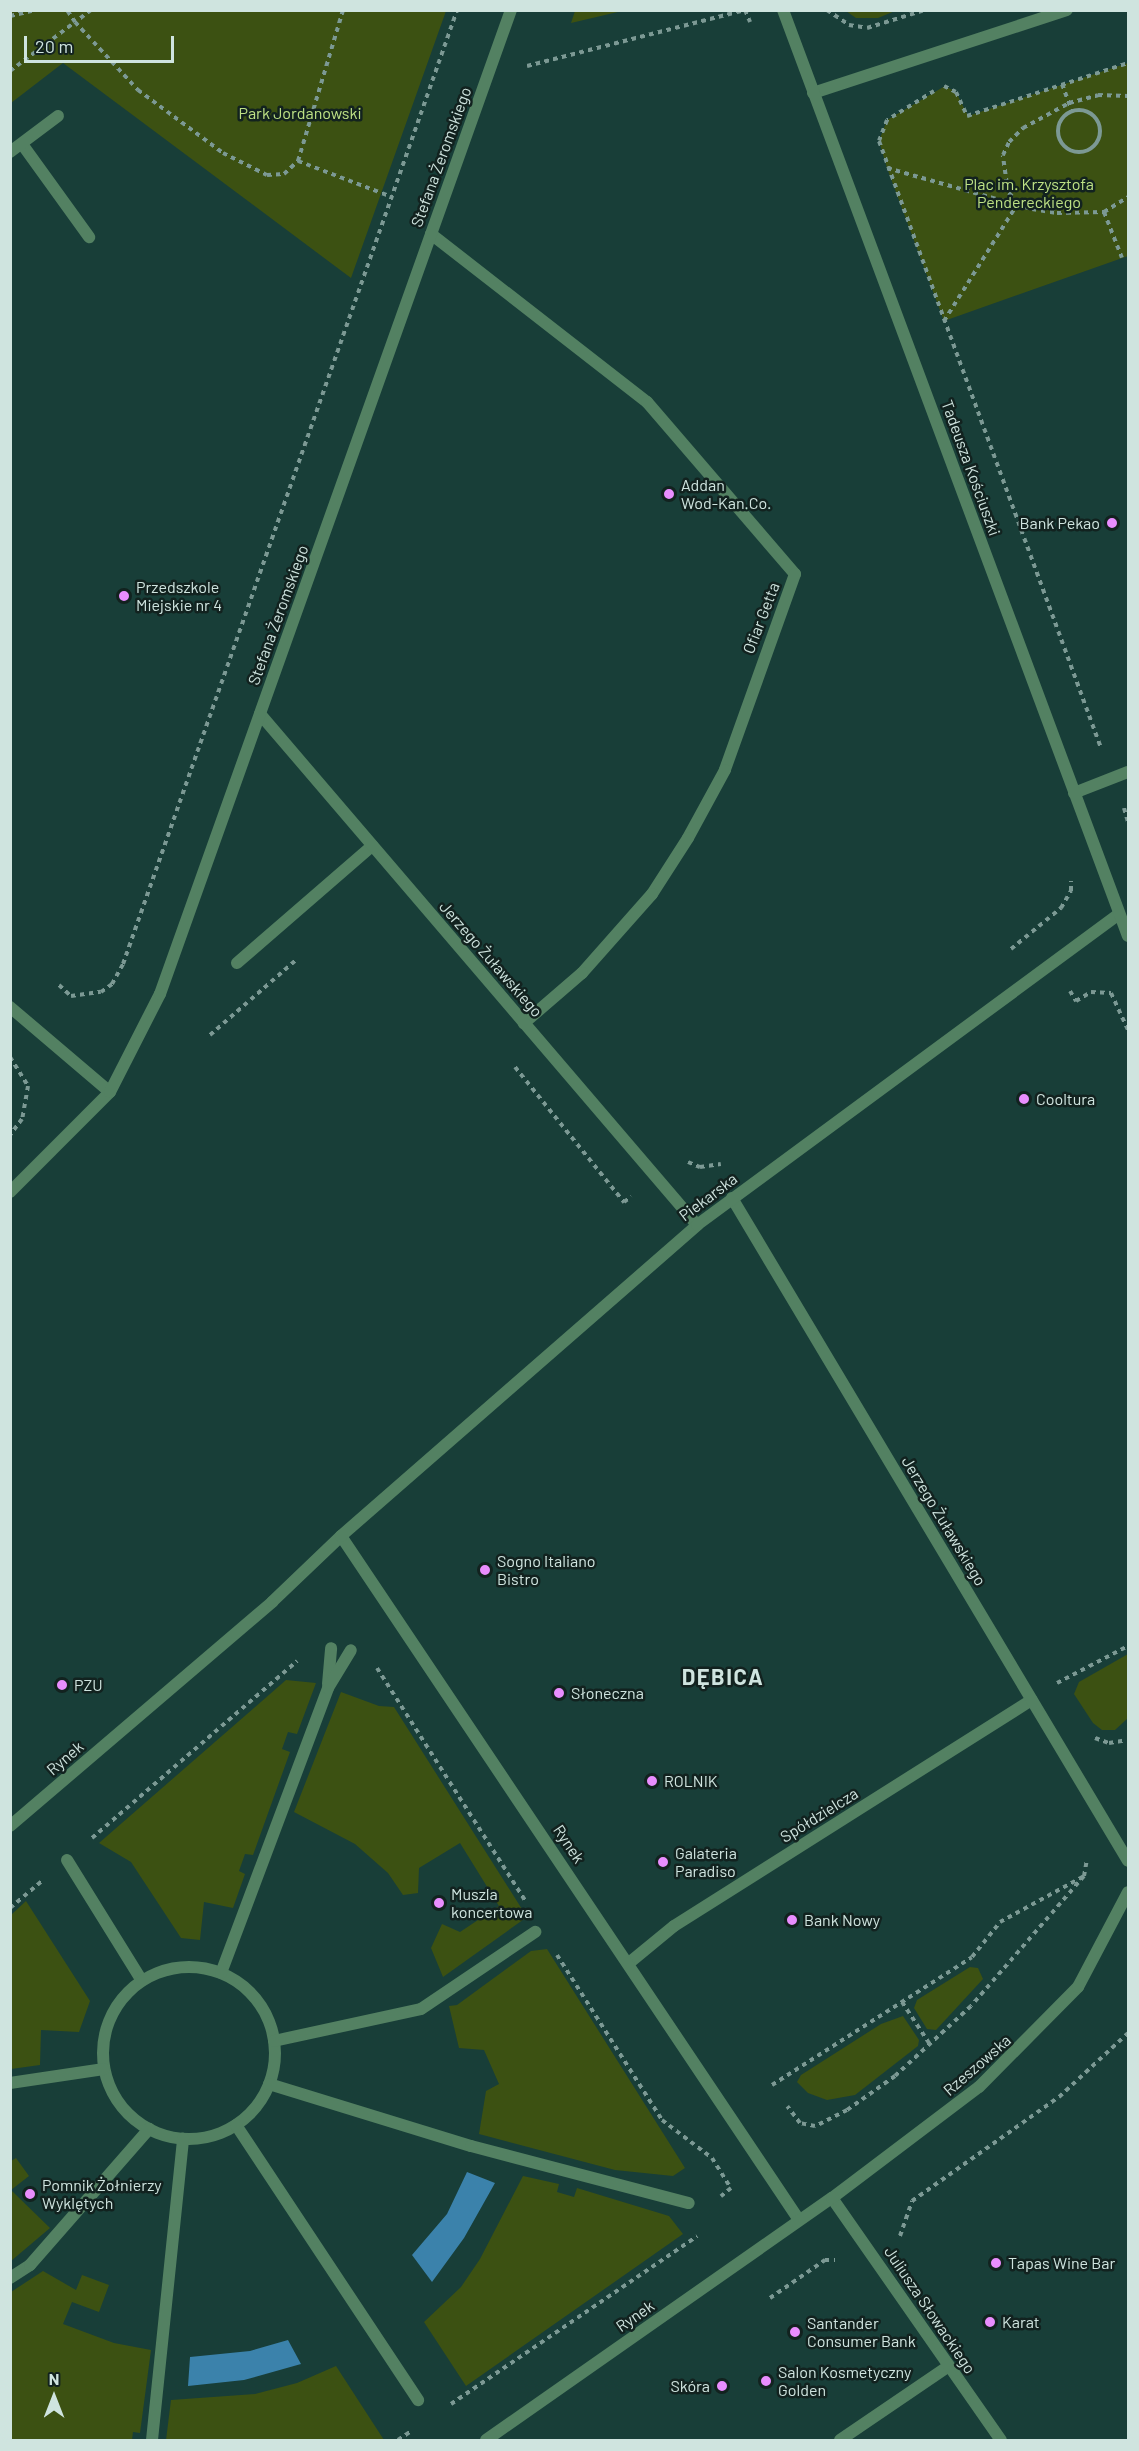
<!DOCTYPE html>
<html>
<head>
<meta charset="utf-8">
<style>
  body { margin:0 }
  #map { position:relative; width:1139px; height:2451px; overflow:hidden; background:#183e38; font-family:Barlow,sans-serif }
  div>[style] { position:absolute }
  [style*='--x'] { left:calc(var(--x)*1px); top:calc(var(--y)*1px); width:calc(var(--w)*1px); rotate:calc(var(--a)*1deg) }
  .green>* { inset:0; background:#3c5112 }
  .water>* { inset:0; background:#3b82ab }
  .path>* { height:4px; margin-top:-2px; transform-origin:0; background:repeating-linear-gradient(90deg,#7c9994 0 4.5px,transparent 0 9px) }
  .path>.ring { margin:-2px; padding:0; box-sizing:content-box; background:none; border:4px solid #7c9994; border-radius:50% }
  .service>* { height:12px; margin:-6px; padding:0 6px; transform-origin:6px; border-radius:6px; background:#538162 }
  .pedestrian>* { height:12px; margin:-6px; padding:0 6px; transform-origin:6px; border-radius:6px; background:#538162 }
  .pedestrian>.ring { margin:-6px; padding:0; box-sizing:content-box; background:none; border:12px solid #538162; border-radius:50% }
  .minor>* { height:12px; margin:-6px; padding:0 6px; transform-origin:6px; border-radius:6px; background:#538162 }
  .tertiary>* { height:12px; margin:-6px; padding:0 6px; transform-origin:6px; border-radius:6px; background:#538162 }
  .dots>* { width:16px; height:16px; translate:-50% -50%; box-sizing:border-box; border:3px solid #12221f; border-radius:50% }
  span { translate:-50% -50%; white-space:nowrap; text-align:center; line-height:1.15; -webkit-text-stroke:5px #12221f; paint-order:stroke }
  .park-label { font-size:16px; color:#bde185 }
  .street-label { font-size:16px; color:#cfe4df }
  .poi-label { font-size:16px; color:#cfe4df }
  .left { translate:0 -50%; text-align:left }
  .right { translate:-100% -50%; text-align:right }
  .district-label { font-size:22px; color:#cfe4df; font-weight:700; letter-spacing:1.5px }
  .frame { position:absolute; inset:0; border:12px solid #cfe4df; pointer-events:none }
  .north { position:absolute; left:24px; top:2367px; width:60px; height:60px; -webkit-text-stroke:4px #12221f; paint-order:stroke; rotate:0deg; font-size:16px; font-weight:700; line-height:24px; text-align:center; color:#cfe4df }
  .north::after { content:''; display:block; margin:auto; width:21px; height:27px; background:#cfe4df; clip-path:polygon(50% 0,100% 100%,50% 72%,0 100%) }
  .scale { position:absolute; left:24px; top:36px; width:150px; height:27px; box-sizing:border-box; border:3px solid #cfe4df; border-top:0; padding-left:8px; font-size:18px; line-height:21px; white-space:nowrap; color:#cfe4df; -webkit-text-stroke:4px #12221f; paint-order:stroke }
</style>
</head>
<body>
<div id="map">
  <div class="green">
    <i style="clip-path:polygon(11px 10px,446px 10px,446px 11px,351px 278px,63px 63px,11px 103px)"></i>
    <i style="clip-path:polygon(575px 11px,575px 10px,622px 11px,571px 23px)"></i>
    <i style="clip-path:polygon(846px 11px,895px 11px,878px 18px,856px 18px)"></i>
    <i style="clip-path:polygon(1128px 63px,1128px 256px,944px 321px,887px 168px,879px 141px,887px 120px,945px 86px,956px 92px,968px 116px)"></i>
    <i style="clip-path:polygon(1128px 1654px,1128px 1718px,1115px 1730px,1102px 1730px,1093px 1723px,1074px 1694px,1079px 1682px)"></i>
    <i style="clip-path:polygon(286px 1680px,316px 1683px,297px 1734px,288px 1732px,282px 1749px,290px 1752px,253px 1855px,245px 1854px,239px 1871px,245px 1874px,233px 1908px,204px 1902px,200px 1940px,181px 1938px,131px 1862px,99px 1843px)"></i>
    <i style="clip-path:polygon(341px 1692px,379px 1706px,394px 1707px,527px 1917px,443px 1977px,431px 1948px,442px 1924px,460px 1932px,499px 1906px,460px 1843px,419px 1868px,418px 1893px,403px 1895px,388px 1873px,355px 1844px,294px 1812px)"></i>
    <i style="clip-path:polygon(26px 1901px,90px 2001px,79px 2032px,41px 2030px,40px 2065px,11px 2069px,11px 1915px)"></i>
    <i style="clip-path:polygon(547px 1949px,685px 2168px,673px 2176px,615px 2170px,479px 2134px,486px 2091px,499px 2084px,484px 2050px,459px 2048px,449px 2006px,457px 2005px,531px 1951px)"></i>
    <i style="clip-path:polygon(970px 1967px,978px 1968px,983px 1979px,936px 2030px,927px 2029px,914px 2008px,917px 2000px)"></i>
    <i style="clip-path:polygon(903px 2016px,919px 2040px,918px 2046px,855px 2095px,827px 2100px,808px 2093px,797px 2082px,801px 2075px,881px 2024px)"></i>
    <i style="clip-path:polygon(16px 2158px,29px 2176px,11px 2190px,50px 2228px,11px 2261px,11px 2161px)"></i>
    <i style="clip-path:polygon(523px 2176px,559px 2184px,557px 2192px,574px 2197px,577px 2188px,669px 2216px,683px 2234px,466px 2386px,424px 2322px,461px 2287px,480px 2259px)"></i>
    <i style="clip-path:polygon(43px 2271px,76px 2290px,82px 2275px,109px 2285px,99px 2312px,72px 2302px,63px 2324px,114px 2343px,151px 2350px,140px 2433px,133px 2432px,132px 2440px,11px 2440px,11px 2292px)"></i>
    <i style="clip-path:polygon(336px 2366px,384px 2440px,166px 2440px,171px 2400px,255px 2394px,297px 2383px)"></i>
  </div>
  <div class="water">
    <i style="clip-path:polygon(467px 2172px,495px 2183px,464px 2238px,432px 2282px,412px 2255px,447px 2214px)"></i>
    <i style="clip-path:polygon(288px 2340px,301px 2364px,244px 2380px,188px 2386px,190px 2357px,250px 2351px)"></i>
  </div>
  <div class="path">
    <i style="--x:91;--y:10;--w:20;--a:143"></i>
    <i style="--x:75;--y:22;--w:93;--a:47.2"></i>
    <i style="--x:138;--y:90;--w:106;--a:36.5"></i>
    <i style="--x:223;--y:153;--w:49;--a:26.6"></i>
    <i style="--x:267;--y:175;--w:17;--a:-3"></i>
    <i style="--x:284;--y:174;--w:19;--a:-43"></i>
    <i style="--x:298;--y:161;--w:158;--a:-73.4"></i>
    <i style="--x:827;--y:10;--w:27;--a:34"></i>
    <i style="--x:849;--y:25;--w:18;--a:9"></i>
    <i style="--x:867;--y:28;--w:61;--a:-17.2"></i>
    <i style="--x:10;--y:16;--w:26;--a:-13"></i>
    <i style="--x:527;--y:66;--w:225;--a:-14.4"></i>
    <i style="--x:745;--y:10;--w:13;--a:67"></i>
    <i style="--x:10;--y:71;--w:81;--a:-37"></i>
    <i style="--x:75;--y:22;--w:14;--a:-124"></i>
    <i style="--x:1062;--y:84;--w:29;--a:70"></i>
    <i style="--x:944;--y:86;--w:13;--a:27"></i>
    <i style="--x:956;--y:92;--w:26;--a:65"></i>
    <i style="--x:967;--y:116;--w:169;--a:-18.2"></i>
    <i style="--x:934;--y:91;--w:55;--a:148.3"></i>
    <i style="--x:887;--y:120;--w:22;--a:111"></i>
    <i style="--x:879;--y:141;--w:646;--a:69.91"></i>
    <i class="ring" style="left:1058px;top:110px;width:38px;height:38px"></i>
    <i style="--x:298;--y:161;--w:101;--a:21"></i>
    <i style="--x:887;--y:168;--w:151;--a:15.8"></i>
    <i style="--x:1032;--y:209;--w:25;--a:9"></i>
    <i style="--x:1057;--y:213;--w:47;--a:-1.2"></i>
    <i style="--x:1104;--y:212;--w:28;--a:-32"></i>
    <i style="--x:1018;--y:203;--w:15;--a:-132"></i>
    <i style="--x:1008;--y:192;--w:37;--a:-98"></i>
    <i style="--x:1003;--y:155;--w:14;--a:-65"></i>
    <i style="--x:1009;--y:142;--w:20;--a:-45"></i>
    <i style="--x:1023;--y:128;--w:52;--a:-28.5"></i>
    <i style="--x:1069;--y:103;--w:30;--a:-15"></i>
    <i style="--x:1098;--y:95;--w:30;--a:2"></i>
    <i style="--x:1104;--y:212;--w:49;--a:68.6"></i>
    <i style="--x:944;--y:321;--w:139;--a:-57.9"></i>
    <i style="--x:1124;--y:808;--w:15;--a:74"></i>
    <i style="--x:1011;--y:949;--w:65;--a:-39.4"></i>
    <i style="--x:1061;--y:908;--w:20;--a:-60"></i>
    <i style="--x:1071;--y:891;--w:10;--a:-90"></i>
    <i style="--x:59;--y:985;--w:16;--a:43"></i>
    <i style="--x:71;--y:996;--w:30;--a:-8"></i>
    <i style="--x:101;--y:992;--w:14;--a:-36"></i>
    <i style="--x:112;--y:984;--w:23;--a:-61"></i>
    <i style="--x:123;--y:964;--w:1011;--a:-70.7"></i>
    <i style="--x:1070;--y:991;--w:12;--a:59"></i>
    <i style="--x:1076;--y:1001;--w:17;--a:-31"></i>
    <i style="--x:1091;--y:992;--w:20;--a:3"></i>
    <i style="--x:1111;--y:993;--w:41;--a:65.3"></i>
    <i style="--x:210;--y:1035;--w:116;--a:-41.1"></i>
    <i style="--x:10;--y:1057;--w:34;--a:58"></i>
    <i style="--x:28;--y:1086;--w:34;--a:100"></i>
    <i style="--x:22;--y:1119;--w:20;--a:127"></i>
    <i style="--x:515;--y:1067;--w:174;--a:51.1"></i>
    <i style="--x:624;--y:1202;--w:9;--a:-36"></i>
    <i style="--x:688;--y:1162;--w:13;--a:23"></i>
    <i style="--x:700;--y:1167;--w:21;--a:-8"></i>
    <i style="--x:377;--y:1668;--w:277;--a:57.5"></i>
    <i style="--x:1057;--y:1683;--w:80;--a:-27.5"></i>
    <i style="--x:1095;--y:1738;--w:15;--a:20"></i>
    <i style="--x:1109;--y:1743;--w:19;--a:-9"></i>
    <i style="--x:92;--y:1838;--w:271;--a:-40.8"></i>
    <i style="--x:1084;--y:1876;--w:17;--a:-80"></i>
    <i style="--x:10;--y:1908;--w:43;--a:-40.3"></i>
    <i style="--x:557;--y:1955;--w:196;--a:57.5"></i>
    <i style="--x:662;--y:2120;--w:63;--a:37.2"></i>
    <i style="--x:712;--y:2158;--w:36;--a:58"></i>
    <i style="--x:731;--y:2188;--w:13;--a:141"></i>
    <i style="--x:902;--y:2002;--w:53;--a:56.6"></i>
    <i style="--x:772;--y:2085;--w:237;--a:-32.6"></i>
    <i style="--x:972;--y:1957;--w:45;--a:-51.3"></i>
    <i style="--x:1000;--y:1922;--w:96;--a:-28.7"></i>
    <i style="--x:1084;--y:1876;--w:172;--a:131"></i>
    <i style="--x:971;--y:2006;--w:103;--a:137.4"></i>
    <i style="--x:895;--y:2076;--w:59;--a:144.7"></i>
    <i style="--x:847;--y:2110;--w:36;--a:153"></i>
    <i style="--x:815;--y:2126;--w:15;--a:-169"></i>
    <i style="--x:800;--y:2123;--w:21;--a:-127"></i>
    <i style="--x:900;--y:2236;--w:37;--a:-71"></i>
    <i style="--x:912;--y:2201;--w:180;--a:-35.3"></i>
    <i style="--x:1059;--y:2097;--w:94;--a:-42.8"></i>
    <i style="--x:770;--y:2298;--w:67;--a:-34.6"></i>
    <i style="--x:825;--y:2260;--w:10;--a:0"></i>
    <i style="--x:451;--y:2404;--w:298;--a:-34.3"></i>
    <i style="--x:398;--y:2440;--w:14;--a:-34"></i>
  </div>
  <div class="service">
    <i style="--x:22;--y:144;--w:115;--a:54.2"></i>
    <i style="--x:10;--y:152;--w:60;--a:-36.9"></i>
    <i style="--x:1074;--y:793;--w:58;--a:-21.3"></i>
    <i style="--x:237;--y:963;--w:179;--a:-40.9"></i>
    <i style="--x:840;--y:2440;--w:132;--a:-34.2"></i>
  </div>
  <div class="pedestrian">
    <i style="--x:328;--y:1684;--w:36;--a:-85"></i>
    <i style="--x:67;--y:1860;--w:142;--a:58.2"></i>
    <i style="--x:629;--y:1963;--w:58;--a:-39.4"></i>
    <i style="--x:674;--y:1926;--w:423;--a:-32.3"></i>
    <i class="ring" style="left:103px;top:1967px;width:160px;height:160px"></i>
    <i style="--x:221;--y:1973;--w:304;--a:-69.4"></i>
    <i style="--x:328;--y:1688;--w:44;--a:-58.8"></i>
    <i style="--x:274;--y:2041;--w:150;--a:-12.3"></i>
    <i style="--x:421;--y:2009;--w:138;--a:-34"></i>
    <i style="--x:10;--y:2083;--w:95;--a:-8.5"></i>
    <i style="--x:269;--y:2084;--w:211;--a:17.1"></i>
    <i style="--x:471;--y:2146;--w:225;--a:14.7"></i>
    <i style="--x:236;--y:2125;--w:330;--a:56.5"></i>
    <i style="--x:10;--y:2278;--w:24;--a:-33"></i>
    <i style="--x:30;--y:2265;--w:181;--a:-48.8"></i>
    <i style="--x:152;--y:2440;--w:303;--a:-84.1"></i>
  </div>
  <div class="minor">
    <i style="--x:813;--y:93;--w:267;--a:-18.1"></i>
    <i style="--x:431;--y:234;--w:274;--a:37.9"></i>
    <i style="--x:647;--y:402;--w:227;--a:49.3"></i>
    <i style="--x:795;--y:574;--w:208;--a:109.7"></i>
    <i style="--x:725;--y:770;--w:77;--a:118.6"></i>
    <i style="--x:688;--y:838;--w:67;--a:122.7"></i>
    <i style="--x:652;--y:894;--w:106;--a:131.5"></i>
    <i style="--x:582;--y:973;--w:77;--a:139.2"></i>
    <i style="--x:260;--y:714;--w:672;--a:49.46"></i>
    <i style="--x:10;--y:1007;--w:131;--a:40.4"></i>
    <i style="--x:10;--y:1192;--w:141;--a:-45"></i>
    <i style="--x:110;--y:1092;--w:110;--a:-63"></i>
    <i style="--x:160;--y:994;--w:1045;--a:-70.37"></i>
    <i style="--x:732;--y:1198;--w:772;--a:59.15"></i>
    <i style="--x:341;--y:1536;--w:823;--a:56.19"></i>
    <i style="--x:10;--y:1826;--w:345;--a:-40.5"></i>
    <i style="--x:272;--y:1602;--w:95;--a:-43.7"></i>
    <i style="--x:341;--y:1536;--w:473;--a:-41.1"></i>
    <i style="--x:697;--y:1225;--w:524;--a:-36.39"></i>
    <i style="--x:832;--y:2198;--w:295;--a:55.1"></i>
  </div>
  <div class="tertiary">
    <i style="--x:783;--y:10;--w:988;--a:69.57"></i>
    <i style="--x:486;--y:2440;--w:422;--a:-35"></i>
    <i style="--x:832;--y:2198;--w:184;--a:-37.1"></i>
    <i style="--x:979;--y:2087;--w:141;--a:-45.3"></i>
    <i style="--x:1078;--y:1987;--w:107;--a:-62.2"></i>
  </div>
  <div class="dots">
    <i style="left:669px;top:494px;background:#e98dfe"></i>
    <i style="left:1112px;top:523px;background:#e98dfe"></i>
    <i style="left:124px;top:596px;background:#e98dfe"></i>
    <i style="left:1024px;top:1099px;background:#e98dfe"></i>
    <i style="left:485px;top:1570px;background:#e98dfe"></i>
    <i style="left:62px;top:1685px;background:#e98dfe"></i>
    <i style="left:559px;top:1693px;background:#e98dfe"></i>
    <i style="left:652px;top:1781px;background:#e98dfe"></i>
    <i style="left:663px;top:1862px;background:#e98dfe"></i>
    <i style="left:439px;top:1903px;background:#e98dfe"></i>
    <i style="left:792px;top:1920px;background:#e98dfe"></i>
    <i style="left:30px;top:2194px;background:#e98dfe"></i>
    <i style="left:996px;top:2263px;background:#e98dfe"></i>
    <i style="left:990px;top:2322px;background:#e98dfe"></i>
    <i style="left:795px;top:2332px;background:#e98dfe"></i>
    <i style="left:766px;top:2381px;background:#e98dfe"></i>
    <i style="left:722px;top:2386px;background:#e98dfe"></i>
  </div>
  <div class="park-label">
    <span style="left:300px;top:113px">Park Jordanowski</span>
    <span style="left:1029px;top:193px">Plac im. Krzysztofa<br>Pendereckiego</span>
  </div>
  <div class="street-label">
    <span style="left:441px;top:157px;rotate:-70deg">Stefana Żeromskiego</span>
    <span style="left:971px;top:468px;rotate:70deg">Tadeusza Kościuszki</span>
    <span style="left:278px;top:615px;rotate:-70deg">Stefana Żeromskiego</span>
    <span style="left:761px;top:618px;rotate:-69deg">Ofiar Getta</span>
    <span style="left:491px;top:959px;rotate:49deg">Jerzego Żuławskiego</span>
    <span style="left:708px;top:1197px;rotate:-37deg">Piekarska</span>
    <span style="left:944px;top:1521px;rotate:59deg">Jerzego Żuławskiego</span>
    <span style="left:65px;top:1758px;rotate:-41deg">Rynek</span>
    <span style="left:819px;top:1815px;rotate:-32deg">Spółdzielcza</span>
    <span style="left:569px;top:1844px;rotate:56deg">Rynek</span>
    <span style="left:977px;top:2065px;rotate:-41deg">Rzeszowska</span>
    <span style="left:930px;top:2310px;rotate:56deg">Juliusza Słowackiego</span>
    <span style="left:635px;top:2316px;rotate:-35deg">Rynek</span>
  </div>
  <div class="poi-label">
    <span class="left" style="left:681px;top:494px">Addan<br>Wod-Kan.Co.</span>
    <span class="right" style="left:1100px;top:523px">Bank Pekao</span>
    <span class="left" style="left:136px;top:596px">Przedszkole<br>Miejskie nr 4</span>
    <span class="left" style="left:1036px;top:1099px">Cooltura</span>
    <span class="left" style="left:497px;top:1570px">Sogno Italiano<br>Bistro</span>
    <span class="left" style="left:74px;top:1685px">PZU</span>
    <span class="left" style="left:571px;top:1693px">Słoneczna</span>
    <span class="left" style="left:664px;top:1781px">ROLNIK</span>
    <span class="left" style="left:675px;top:1862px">Galateria<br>Paradiso</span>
    <span class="left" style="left:451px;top:1903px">Muszla<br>koncertowa</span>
    <span class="left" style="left:804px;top:1920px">Bank Nowy</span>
    <span class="left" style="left:42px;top:2194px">Pomnik Żołnierzy<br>Wyklętych</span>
    <span class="left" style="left:1008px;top:2263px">Tapas Wine Bar</span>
    <span class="left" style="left:1002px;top:2322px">Karat</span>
    <span class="left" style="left:807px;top:2332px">Santander<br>Consumer Bank</span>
    <span class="left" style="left:778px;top:2381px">Salon Kosmetyczny<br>Golden</span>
    <span class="right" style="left:710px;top:2386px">Skóra</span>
  </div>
  <div class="district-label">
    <span style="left:723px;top:1677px">DĘBICA</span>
  </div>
  <div class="frame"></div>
  <div class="north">N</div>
  <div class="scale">20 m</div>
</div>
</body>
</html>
